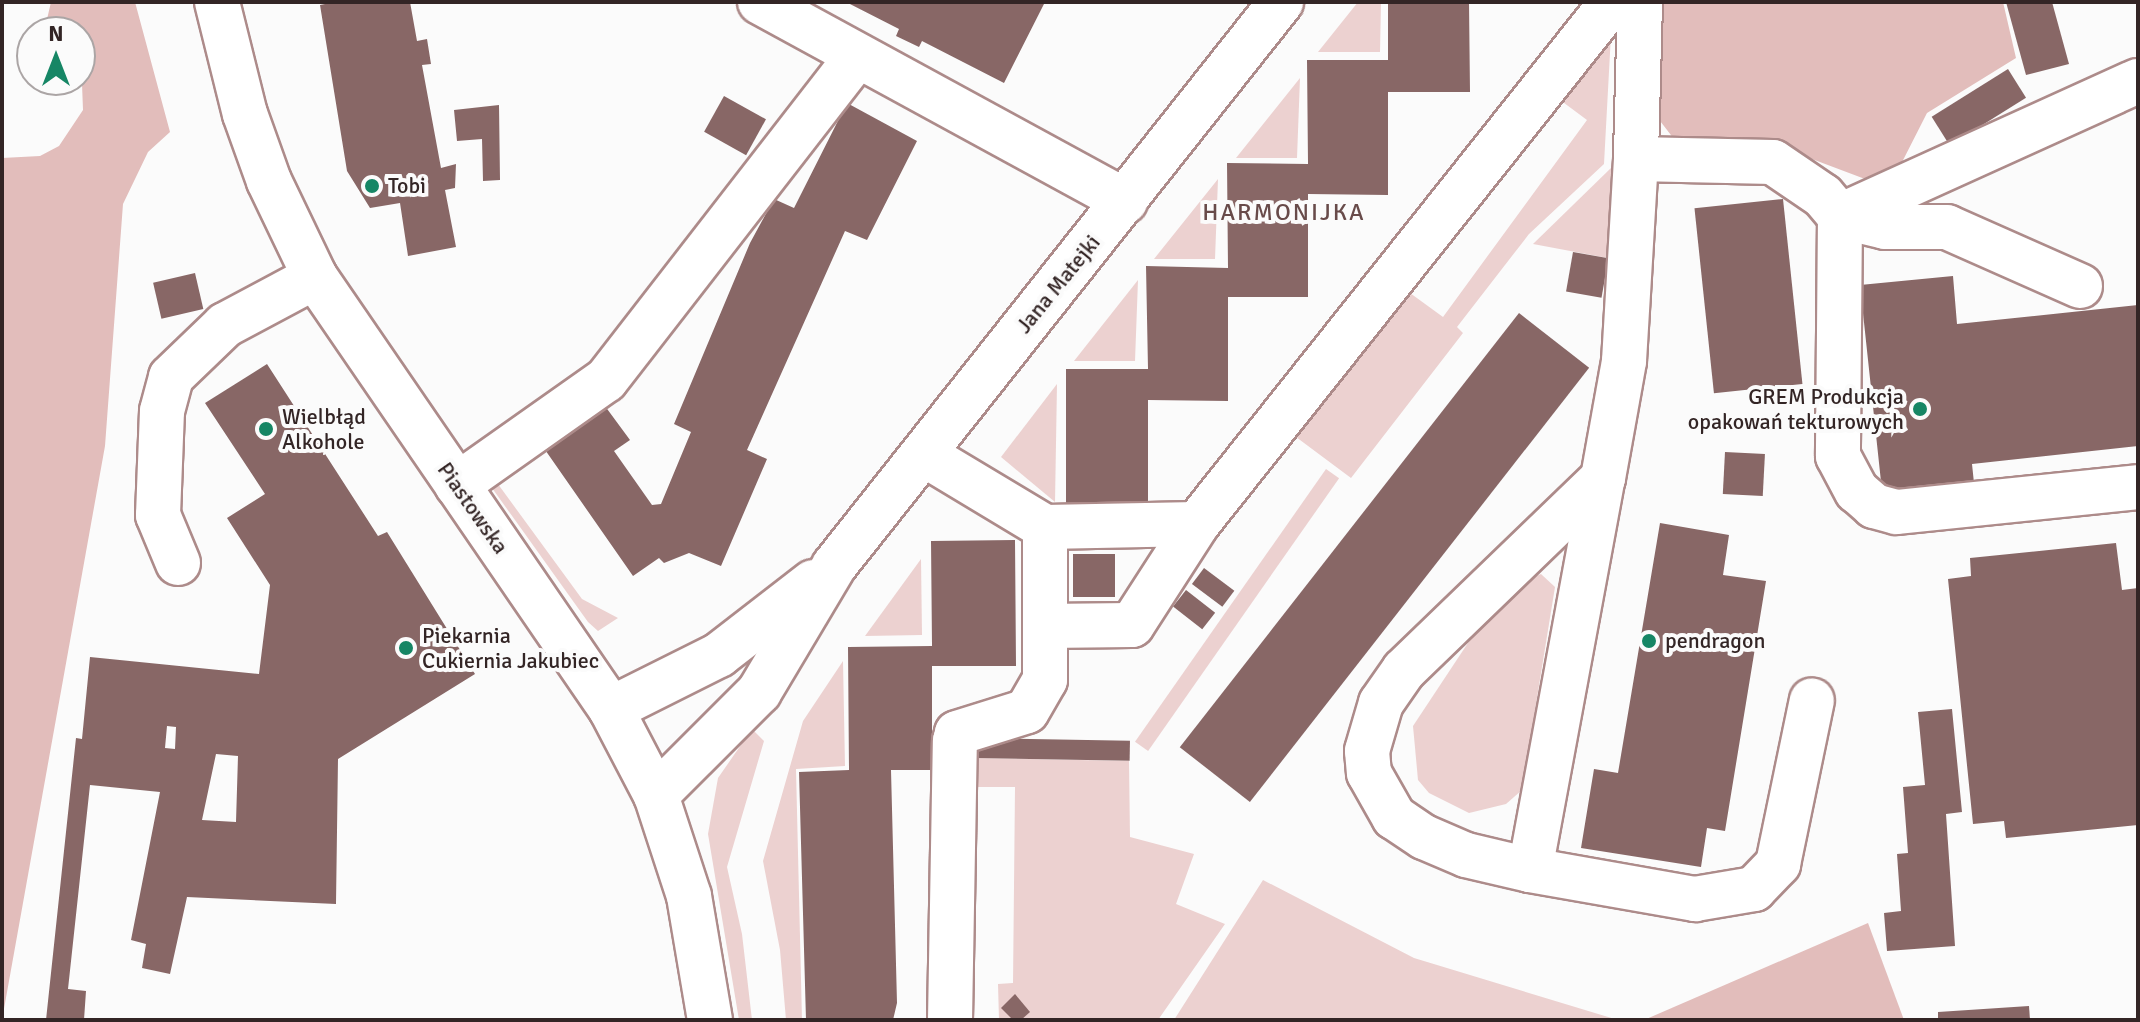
<!DOCTYPE html>
<html>
<head>
<meta charset="utf-8">
<style>
  body { margin:0 }
  #map { position:relative; width:2140px; height:1022px; overflow:hidden; background:#fbfbfb; font-family:Signika,sans-serif }
  div>[style] { position:absolute }
  [style*='--x'] { left:calc(var(--x)*1px); top:calc(var(--y)*1px); width:calc(var(--w)*1px); rotate:calc(var(--a)*1deg) }
  .green>* { inset:0; background:#ecd1d0; transform-origin:0 0 }
  .forest>* { inset:0; background:#e2bdbb }
  .building>* { inset:0; background:#886766; transform-origin:0 0 }
  .roads { filter:drop-shadow(2px 0 #ad8b8a) drop-shadow(-2px 0 #ad8b8a) drop-shadow(0 2px #ad8b8a) drop-shadow(0 -2px #ad8b8a) }
  .minor>* { height:44px; margin:-22px; padding:0 22px; transform-origin:22px; border-radius:22px; background:#fff }
  .dots>* { width:22px; height:22px; translate:-50% -50%; box-sizing:border-box; border:4px solid #fbfbfb; border-radius:50% }
  span { translate:-50% -50%; white-space:nowrap; text-align:center; line-height:1.15; -webkit-text-stroke:8px #fbfbfb; paint-order:stroke }
  .poi-label { font-size:22px; color:#332525 }
  .left { translate:0 -50%; text-align:left }
  .right { translate:-100% -50%; text-align:right }
  .street-label { font-size:22px; color:#332525 }
  .neighbourhood-label { font-size:24px; color:#684b4a; letter-spacing:2px }
  .frame { position:absolute; inset:0; border:4px solid #332525; pointer-events:none }
  .north { position:absolute; left:16px; top:16px; width:80px; height:80px; box-sizing:border-box; background:#fbfbfb; border:2px solid #aba5a5; border-radius:50%; rotate:0deg; font-size:22px; font-weight:700; line-height:32px; text-align:center; color:#332525 }
  .north::after { content:''; display:block; margin:auto; width:28px; height:36px; background:#168665; clip-path:polygon(50% 0,100% 100%,50% 72%,0 100%) }
</style>
</head>
<body>
<div id="map">
  <div class="green">
    <i style="clip-path:polygon(1358px 2px,1381px 2px,1380px 52px,1318px 52px)"></i>
    <i style="clip-path:polygon(1612px 16px,1604px 164px,1529px 234px,1457px 327px,1463px 333px,1351px 478px,1296px 437px,1410px 293px,1443px 317px,1587px 120px,1552px 94px)"></i>
    <i style="clip-path:polygon(1300px 78px,1297px 158px,1236px 158px)"></i>
    <i style="clip-path:polygon(1612px 167px,1613px 259px,1533px 244px)"></i>
    <i style="clip-path:polygon(1218px 179px,1215px 259px,1154px 259px)"></i>
    <i style="clip-path:polygon(1138px 280px,1135px 361px,1074px 361px)"></i>
    <i style="clip-path:polygon(1057px 384px,1055px 502px,1001px 457px)"></i>
    <i style="left:1326px;top:469px;width:16px;height:333px;rotate:35deg"></i>
    <i style="clip-path:polygon(495px 480px,582px 599px,618px 618px,598px 631px,588px 622px,492px 488px)"></i>
    <i style="clip-path:polygon(921px 559px,922px 635px,865px 636px)"></i>
    <i style="clip-path:polygon(1541px 574px,1555px 587px,1522px 790px,1506px 804px,1469px 813px,1429px 793px,1418px 780px,1413px 726px,1503px 590px)"></i>
    <i style="clip-path:polygon(843px 661px,845px 766px,796px 769px,802px 1020px,786px 1020px,780px 950px,763px 861px,803px 721px)"></i>
    <i style="clip-path:polygon(752px 729px,764px 741px,727px 867px,742px 934px,752px 1020px,739px 1020px,708px 834px,718px 778px)"></i>
    <i style="clip-path:polygon(974px 758px,1129px 761px,1130px 837px,1194px 854px,1176px 904px,1225px 924px,1158px 1020px,999px 1020px,998px 984px,1013px 983px,1015px 787px,975px 787px)"></i>
    <i style="clip-path:polygon(1263px 880px,1414px 958px,1618px 1020px,1174px 1020px)"></i>
  </div>
  <div class="forest">
    <i style="clip-path:polygon(51px 2px,135px 2px,170px 132px,148px 152px,123px 204px,105px 446px,2px 1020px,2px 158px,40px 156px,59px 146px,83px 110px,80px 32px,45px 28px)"></i>
    <i style="clip-path:polygon(1654px 2px,2003px 2px,2016px 58px,1927px 113px,1896px 174px,1873px 182px,1796px 153px,1674px 139px,1657px 117px)"></i>
    <i style="clip-path:polygon(1868px 923px,1904px 1020px,1644px 1020px)"></i>
  </div>
  <div class="building">
    <i style="clip-path:polygon(335px 2px,410px 2px,417px 41px,427px 39px,431px 64px,422px 65px,441px 168px,456px 164px,455px 188px,445px 190px,456px 247px,408px 256px,400px 203px,370px 208px,347px 171px,320px 5px)"></i>
    <i style="clip-path:polygon(846px 2px,1045px 2px,1004px 83px,922px 41px,919px 47px,896px 36px,899px 29px)"></i>
    <i style="clip-path:polygon(1388px 2px,1469px 2px,1470px 92px,1388px 92px,1388px 195px,1308px 194px,1308px 297px,1228px 297px,1228px 401px,1148px 400px,1148px 503px,1066px 503px,1066px 369px,1148px 369px,1146px 266px,1228px 268px,1227px 163px,1308px 164px,1307px 60px,1388px 60px)"></i>
    <i style="clip-path:polygon(2006px 2px,2052px 2px,2069px 64px,2026px 75px)"></i>
    <i style="left:2008px;top:69px;width:34px;height:90px;rotate:58deg"></i>
    <i style="left:724px;top:96px;width:48px;height:41px;rotate:29deg"></i>
    <i style="clip-path:polygon(847px 103px,917px 141px,867px 240px,845px 231px,747px 450px,767px 459px,721px 566px,689px 553px,664px 563px,659px 558px,633px 576px,541px 444px,602px 402px,630px 440px,614px 451px,652px 505px,661px 504px,691px 432px,674px 424px,750px 243px,774px 199px,794px 208px)"></i>
    <i style="clip-path:polygon(499px 105px,500px 180px,483px 181px,482px 139px,457px 141px,454px 110px)"></i>
    <i style="left:1783px;top:199px;width:186px;height:89px;rotate:84deg"></i>
    <i style="left:1573px;top:252px;width:36px;height:40px;rotate:10deg"></i>
    <i style="left:195px;top:273px;width:37px;height:43px;rotate:77deg"></i>
    <i style="clip-path:polygon(1953px 276px,1957px 324px,2138px 305px,2138px 446px,1972px 464px,1974px 483px,1882px 491px,1860px 285px)"></i>
    <i style="left:1519px;top:313px;width:89px;height:551px;rotate:38deg"></i>
    <i style="clip-path:polygon(evenodd,267px 364px,378px 536px,387px 532px,475px 674px,338px 759px,336px 904px,187px 897px,170px 974px,142px 968px,146px 944px,131px 940px,160px 792px,90px 785px,68px 989px,86px 991px,84px 1020px,46px 1020px,76px 738px,82px 739px,90px 657px,259px 674px,270px 585px,227px 518px,265px 494px,205px 403px,267px 364px,167px 726px,176px 727px,175px 749px,165px 748px,167px 726px,267px 364px,216px 754px,238px 756px,236px 822px,202px 820px,216px 754px)"></i>
    <i style="left:1725px;top:452px;width:40px;height:42px;rotate:3deg"></i>
    <i style="clip-path:polygon(1660px 523px,1729px 535px,1723px 575px,1766px 581px,1725px 831px,1707px 828px,1701px 867px,1581px 848px,1594px 769px,1618px 773px)"></i>
    <i style="clip-path:polygon(1015px 540px,1016px 666px,932px 666px,932px 770px,891px 770px,897px 1003px,893px 1020px,806px 1020px,799px 772px,849px 770px,848px 647px,932px 646px,931px 541px)"></i>
    <i style="clip-path:polygon(2116px 543px,2122px 590px,2138px 588px,2138px 825px,2006px 838px,2004px 821px,1973px 824px,1948px 579px,1971px 576px,1970px 558px)"></i>
    <i style="left:1073px;top:554px;width:42px;height:43px"></i>
    <i style="left:1204px;top:568px;width:38px;height:20px;rotate:37deg"></i>
    <i style="left:1186px;top:590px;width:37px;height:21px;rotate:38deg"></i>
    <i style="clip-path:polygon(1952px 709px,1962px 812px,1946px 814px,1955px 946px,1887px 951px,1884px 913px,1901px 911px,1897px 854px,1908px 853px,1903px 787px,1925px 785px,1918px 712px)"></i>
    <i style="left:975px;top:738px;width:155px;height:20px;rotate:1deg"></i>
    <i style="clip-path:polygon(1015px 994px,1030px 1012px,1021px 1020px,1013px 1020px,1001px 1008px)"></i>
    <i style="clip-path:polygon(2029px 1006px,2030px 1020px,1938px 1020px,1938px 1012px)"></i>
  </div>
  <div class="roads">
    <div class="minor">
      <i style="--x:217;--y:2;--w:115;--a:76"></i>
      <i style="--x:245;--y:114;--w:71;--a:70.3"></i>
      <i style="--x:269;--y:181;--w:106;--a:64.4"></i>
      <i style="--x:315;--y:277;--w:524;--a:55.58"></i>
      <i style="--x:611;--y:709;--w:97;--a:62.4"></i>
      <i style="--x:656;--y:795;--w:106;--a:71.9"></i>
      <i style="--x:689;--y:896;--w:126;--a:80.4"></i>
      <i style="--x:760;--y:2;--w:416;--a:28.6"></i>
      <i style="--x:1640;--y:2;--w:157;--a:91.5"></i>
      <i style="--x:1636;--y:159;--w:137;--a:1.3"></i>
      <i style="--x:1773;--y:162;--w:60;--a:34.2"></i>
      <i style="--x:1823;--y:196;--w:26;--a:50"></i>
      <i style="--x:1840;--y:216;--w:327;--a:-24.4"></i>
      <i style="--x:2080;--y:286;--w:145;--a:-156.1"></i>
      <i style="--x:1947;--y:227;--w:62;--a:180"></i>
      <i style="--x:1885;--y:227;--w:46;--a:-166.3"></i>
      <i style="--x:1840;--y:216;--w:240;--a:90.5"></i>
      <i style="--x:1838;--y:456;--w:40;--a:62"></i>
      <i style="--x:1857;--y:491;--w:23;--a:41"></i>
      <i style="--x:1874;--y:506;--w:23;--a:15"></i>
      <i style="--x:1896;--y:512;--w:243;--a:-5.9"></i>
      <i style="--x:925;--y:455;--w:140;--a:31"></i>
      <i style="--x:1045;--y:527;--w:152;--a:-1.1"></i>
      <i style="--x:1603;--y:478;--w:277;--a:136"></i>
      <i style="--x:1404;--y:670;--w:40;--a:124.9"></i>
      <i style="--x:1381;--y:703;--w:50;--a:106.3"></i>
      <i style="--x:1367;--y:751;--w:22;--a:85"></i>
      <i style="--x:1369;--y:773;--w:51;--a:60.4"></i>
      <i style="--x:1394;--y:817;--w:36;--a:34"></i>
      <i style="--x:1424;--y:837;--w:46;--a:23.2"></i>
      <i style="--x:1466;--y:855;--w:66;--a:13.2"></i>
      <i style="--x:1530;--y:870;--w:399;--a:-79.5"></i>
      <i style="--x:1603;--y:478;--w:119;--a:-79.8"></i>
      <i style="--x:1624;--y:361;--w:202;--a:-86.6"></i>
      <i style="--x:457;--y:485;--w:182;--a:-35.2"></i>
      <i style="--x:606;--y:380;--w:410;--a:-52.2"></i>
      <i style="--x:178;--y:563;--w:52;--a:-112.6"></i>
      <i style="--x:158;--y:515;--w:104;--a:-87.8"></i>
      <i style="--x:162;--y:411;--w:35;--a:-75"></i>
      <i style="--x:171;--y:377;--w:75;--a:-43.9"></i>
      <i style="--x:225;--y:325;--w:102;--a:-28.1"></i>
      <i style="--x:1045;--y:626;--w:87;--a:-0.7"></i>
      <i style="--x:1132;--y:625;--w:120;--a:-57.2"></i>
      <i style="--x:1197;--y:524;--w:667;--a:-51.51"></i>
      <i style="--x:611;--y:709;--w:121;--a:-26.6"></i>
      <i style="--x:719;--y:655;--w:119;--a:-37.8"></i>
      <i style="--x:656;--y:795;--w:146;--a:-45"></i>
      <i style="--x:759;--y:692;--w:147;--a:-59.2"></i>
      <i style="--x:834;--y:566;--w:720;--a:-51.6"></i>
      <i style="--x:1530;--y:870;--w:168;--a:10"></i>
      <i style="--x:1695;--y:899;--w:60;--a:-9.6"></i>
      <i style="--x:1754;--y:889;--w:35;--a:-46"></i>
      <i style="--x:1778;--y:864;--w:167;--a:-78.3"></i>
      <i style="--x:950;--y:1020;--w:279;--a:-89"></i>
      <i style="--x:955;--y:741;--w:8;--a:-76"></i>
      <i style="--x:957;--y:733;--w:73;--a:-17.4"></i>
      <i style="--x:1027;--y:711;--w:36;--a:-60"></i>
      <i style="--x:1045;--y:680;--w:153;--a:-90"></i>
    </div>
  </div>
  <div class="dots">
    <i style="left:372px;top:186px;background:#168665"></i>
    <i style="left:1920px;top:409px;background:#168665"></i>
    <i style="left:266px;top:429px;background:#168665"></i>
    <i style="left:1649px;top:641px;background:#168665"></i>
    <i style="left:406px;top:648px;background:#168665"></i>
  </div>
  <div class="poi-label">
    <span class="left" style="left:388px;top:186px">Tobi</span>
    <span class="right" style="left:1904px;top:409px">GREM Produkcja<br>opakowań tekturowych</span>
    <span class="left" style="left:282px;top:429px">Wielbłąd<br>Alkohole</span>
    <span class="left" style="left:422px;top:648px">Piekarnia<br>Cukiernia Jakubiec</span>
    <span class="left" style="left:1665px;top:641px">pendragon</span>
  </div>
  <div class="street-label">
    <span style="left:1058px;top:284px;rotate:-51deg">Jana Matejki</span>
    <span style="left:473px;top:508px;rotate:55deg">Piastowska</span>
  </div>
  <div class="neighbourhood-label">
    <span style="left:1284px;top:213px">HARMONIJKA</span>
  </div>
  <div class="frame"></div>
  <div class="north">N</div>
</div>
</body>
</html>
